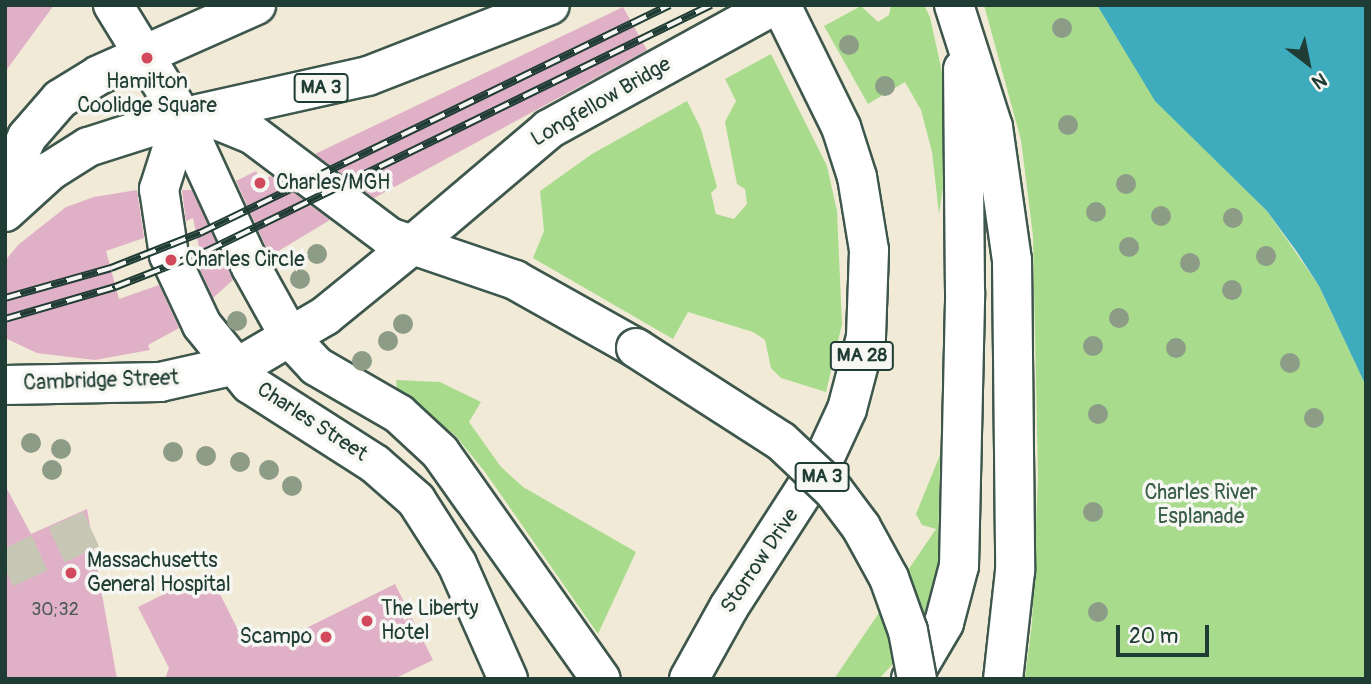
<!DOCTYPE html>
<html>
<head>
<meta charset="utf-8">
<style>
  body { margin:0 }
  #map { position:relative; width:1371px; height:684px; overflow:hidden; background:#f1ead7; font-family:Pangolin,sans-serif }
  div>[style] { position:absolute }
  [style*='--x'] { left:calc(var(--x)*1px); top:calc(var(--y)*1px); width:calc(var(--w)*1px); rotate:calc(var(--a)*1deg) }
  .green>* { inset:0; background:#a8dc8c }
  .water>* { inset:0; background:#3eacbc }
  .building>* { inset:0; background:#e0b0c7 }
  .minor-tunnel>* { height:38px; margin-top:-19px; transform-origin:0; background:repeating-linear-gradient(90deg,#c7c7b6 0 38px,transparent 0 57px) }
  .roads { filter:drop-shadow(2px 0 #3e574c) drop-shadow(-2px 0 #3e574c) drop-shadow(0 2px #3e574c) drop-shadow(0 -2px #3e574c) }
  .major>* { height:38px; margin:-19px; padding:0 19px; transform-origin:19px; border-radius:19px; background:#fff }
  .highway>* { height:38px; margin:-19px; padding:0 19px; transform-origin:19px; border-radius:19px; background:#fff }
  .rail>* { height:8px; margin-top:-4px; transform-origin:0; background:repeating-linear-gradient(90deg,#f6f6f2 0 16px,#1f3d34 0 32px); box-sizing:border-box; border-block:2px solid #1f3d34 }
  .bridges { filter:drop-shadow(2px 0 #3e574c) drop-shadow(-2px 0 #3e574c) drop-shadow(0 2px #3e574c) drop-shadow(0 -2px #3e574c) }
  .highway-bridge>* { height:38px; margin:-19px; padding:0 19px; transform-origin:19px; border-radius:19px; background:#fff }
  .trees>* { width:20px; height:20px; margin:-10px; border-radius:50%; background:#8c9c87 }
  .dots>* { width:19px; height:19px; translate:-50% -50%; box-sizing:border-box; border:4px solid #f6f6f2; border-radius:50% }
  span { translate:-50% -50%; white-space:nowrap; text-align:center; line-height:1.15; -webkit-text-stroke:7px #f6f6f2; paint-order:stroke }
  .number-label { font-size:18px; color:#4f5a59 }
  .number-label span { -webkit-text-stroke-width:0 }
  .shield-label span { padding:2px 5px; background:#f6f6f2; border:2px solid; border-radius:5px; -webkit-text-stroke-width:0 }
  .shield-label { font-size:19px; color:#1f3d34; font-weight:700 }
  .poi-label { font-size:21px; color:#1f3d34 }
  .left { translate:0 -50%; text-align:left }
  .right { translate:-100% -50%; text-align:right }
  .street-label { font-size:21px; color:#1f3d34 }
  .park-label { font-size:21px; color:#3a5d46 }
  .frame { position:absolute; inset:0; border:7px solid #1f3d34; pointer-events:none }
  .north { position:absolute; left:1273px; top:28px; width:70px; height:70px; -webkit-text-stroke:5px #f6f6f2; paint-order:stroke; rotate:148deg; font-size:19px; font-weight:700; line-height:28px; text-align:center; color:#1f3d34 }
  .north::after { content:''; display:block; margin:auto; width:24px; height:32px; background:#1f3d34; clip-path:polygon(50% 0,100% 100%,50% 72%,0 100%) }
  .scale { position:absolute; left:1116px; top:625px; width:93px; height:32px; box-sizing:border-box; border:4px solid #1f3d34; border-top:0; padding-left:9px; font-size:21px; line-height:24px; white-space:nowrap; color:#1f3d34; -webkit-text-stroke:5px #f6f6f2; paint-order:stroke }
</style>
</head>
<body>
<div id="map">
  <div class="green">
    <i style="clip-path:polygon(891px 5px,924px 5px,930px 17px,945px 86px,947px 161px,939px 214px,932px 152px,921px 110px,905px 82px,868px 104px,824px 26px,861px 6px,878px 22px,889px 15px)"></i>
    <i style="clip-path:polygon(984px 5px,1097px 5px,1155px 100px,1267px 211px,1319px 286px,1366px 386px,1366px 679px,1025px 679px,1032px 623px,1038px 477px,1033px 236px,1021px 140px)"></i>
    <i style="clip-path:polygon(771px 54px,827px 166px,837px 211px,842px 324px,826px 392px,781px 378px,771px 368px,765px 340px,753px 332px,688px 312px,673px 339px,533px 258px,544px 231px,540px 191px,592px 154px,687px 101px,701px 129px,717px 187px,711px 193px,716px 214px,734px 219px,747px 204px,745px 189px,737px 184px,725px 122px,736px 101px,725px 79px)"></i>
    <i style="clip-path:polygon(396px 380px,440px 382px,481px 402px,469px 422px,501px 467px,523px 487px,636px 552px,598px 634px,485px 472px,455px 435px,397px 390px)"></i>
    <i style="clip-path:polygon(940px 455px,938px 565px,922px 622px,901px 655px,879px 679px,834px 679px,936px 529px,922px 525px,916px 514px)"></i>
  </div>
  <div class="water">
    <i style="clip-path:polygon(1097px 5px,1366px 5px,1366px 386px,1319px 286px,1297px 252px,1267px 211px,1155px 101px)"></i>
  </div>
  <div class="building">
    <i style="clip-path:polygon(5px 5px,54px 5px,5px 72px)"></i>
    <i style="clip-path:polygon(623px 7px,647px 50px,374px 198px,315px 154px)"></i>
    <i style="clip-path:polygon(256px 171px,261px 180px,271px 176px,330px 220px,270px 256px,236px 181px)"></i>
    <i style="clip-path:polygon(137px 190px,144px 238px,106px 251px,119px 299px,159px 285px,179px 328px,148px 345px,150px 350px,95px 360px,37px 353px,5px 338px,5px 261px,18px 245px,66px 207px,94px 197px)"></i>
    <i style="clip-path:polygon(182px 190px,192px 190px,233px 280px,213px 298px,200px 269px,203px 267px,193px 218px,186px 221px)"></i>
    <i style="clip-path:polygon(5px 485px,31px 534px,87px 509px,117px 679px,5px 679px)"></i>
    <i style="clip-path:polygon(209px 572px,240px 634px,274px 644px,395px 584px,433px 660px,394px 679px,165px 679px,169px 668px,138px 607px)"></i>
  </div>
  <div class="minor-tunnel">
    <i style="--x:5;--y:569;--w:95;--a:-24.9"></i>
  </div>
  <div class="roads">
    <div class="major">
      <i style="--x:5;--y:212;--w:61;--a:-42.3"></i>
      <i style="--x:50;--y:171;--w:45;--a:-32.3"></i>
      <i style="--x:88;--y:147;--w:99;--a:-17.7"></i>
      <i style="--x:182;--y:117;--w:132;--a:-121.6"></i>
      <i style="--x:5;--y:385;--w:155;--a:-1.1"></i>
      <i style="--x:160;--y:382;--w:87;--a:-12.6"></i>
      <i style="--x:245;--y:363;--w:93;--a:-30.4"></i>
      <i style="--x:325;--y:316;--w:109;--a:-39.1"></i>
    </div>
    <div class="highway">
      <i style="--x:954;--y:5;--w:128;--a:72.3"></i>
      <i style="--x:993;--y:127;--w:134;--a:81.9"></i>
      <i style="--x:1012;--y:260;--w:311;--a:89.4"></i>
      <i style="--x:1015;--y:571;--w:109;--a:96.3"></i>
      <i style="--x:198;--y:114;--w:174;--a:-12.6"></i>
      <i style="--x:368;--y:76;--w:195;--a:-21.3"></i>
      <i style="--x:182;--y:117;--w:165;--a:65.3"></i>
      <i style="--x:251;--y:267;--w:82;--a:60.9"></i>
      <i style="--x:291;--y:339;--w:37;--a:47"></i>
      <i style="--x:316;--y:366;--w:96;--a:30"></i>
      <i style="--x:399;--y:414;--w:56;--a:42.8"></i>
      <i style="--x:440;--y:452;--w:278;--a:54.7"></i>
      <i style="--x:182;--y:117;--w:76;--a:107.7"></i>
      <i style="--x:159;--y:189;--w:67;--a:81.4"></i>
      <i style="--x:169;--y:255;--w:77;--a:64.8"></i>
      <i style="--x:202;--y:325;--w:76;--a:50.9"></i>
      <i style="--x:250;--y:384;--w:148;--a:32.6"></i>
      <i style="--x:375;--y:464;--w:55;--a:41.3"></i>
      <i style="--x:416;--y:500;--w:76;--a:57.4"></i>
      <i style="--x:457;--y:564;--w:126;--a:66.1"></i>
      <i style="--x:182;--y:117;--w:37;--a:6"></i>
      <i style="--x:219;--y:121;--w:35;--a:22"></i>
      <i style="--x:252;--y:134;--w:171;--a:36.9"></i>
      <i style="--x:389;--y:237;--w:133;--a:18.8"></i>
      <i style="--x:515;--y:280;--w:139;--a:29.3"></i>
      <i style="--x:5;--y:185;--w:53;--a:-65.4"></i>
      <i style="--x:27;--y:137;--w:50;--a:-49"></i>
      <i style="--x:60;--y:99;--w:46;--a:-31.6"></i>
      <i style="--x:99;--y:75;--w:172;--a:-24"></i>
      <i style="--x:410;--y:247;--w:182;--a:-40.3"></i>
      <i style="--x:549;--y:129;--w:258;--a:-28.8"></i>
      <i style="--x:689;--y:679;--w:82;--a:-60.9"></i>
      <i style="--x:729;--y:607;--w:174;--a:-57.2"></i>
      <i style="--x:823;--y:461;--w:57;--a:-65.2"></i>
      <i style="--x:847;--y:409;--w:74;--a:-75.2"></i>
      <i style="--x:866;--y:337;--w:87;--a:-88"></i>
      <i style="--x:869;--y:250;--w:74;--a:-99.3"></i>
      <i style="--x:857;--y:177;--w:52;--a:-107.7"></i>
      <i style="--x:841;--y:127;--w:136;--a:-116.2"></i>
      <i style="--x:911;--y:679;--w:65;--a:-59.5"></i>
      <i style="--x:944;--y:623;--w:59;--a:-75.3"></i>
      <i style="--x:959;--y:566;--w:274;--a:-88.7"></i>
      <i style="--x:965;--y:292;--w:223;--a:-90.5"></i>
    </div>
  </div>
  <div class="rail">
    <i style="--x:5;--y:298;--w:110;--a:-15.8"></i>
    <i style="--x:111;--y:268;--w:96;--a:-21.5"></i>
    <i style="--x:200;--y:233;--w:522;--a:-25.88"></i>
    <i style="--x:5;--y:319;--w:115;--a:-16.2"></i>
    <i style="--x:115;--y:287;--w:99;--a:-21.4"></i>
    <i style="--x:207;--y:251;--w:561;--a:-26.02"></i>
  </div>
  <div class="bridges">
    <div class="highway-bridge">
      <i style="--x:636;--y:348;--w:172;--a:32.7"></i>
      <i style="--x:781;--y:441;--w:73;--a:43.3"></i>
      <i style="--x:834;--y:491;--w:45;--a:53.1"></i>
      <i style="--x:861;--y:527;--w:58;--a:61.2"></i>
      <i style="--x:889;--y:578;--w:56;--a:70.3"></i>
      <i style="--x:908;--y:631;--w:49;--a:79.4"></i>
    </div>
  </div>
  <div class="trees">
    <i style="left:1062px;top:28px"></i>
    <i style="left:849px;top:45px"></i>
    <i style="left:885px;top:86px"></i>
    <i style="left:1068px;top:125px"></i>
    <i style="left:1126px;top:184px"></i>
    <i style="left:1096px;top:212px"></i>
    <i style="left:1161px;top:216px"></i>
    <i style="left:1233px;top:218px"></i>
    <i style="left:1129px;top:247px"></i>
    <i style="left:317px;top:254px"></i>
    <i style="left:1266px;top:256px"></i>
    <i style="left:1190px;top:263px"></i>
    <i style="left:300px;top:279px"></i>
    <i style="left:1232px;top:290px"></i>
    <i style="left:1119px;top:318px"></i>
    <i style="left:237px;top:321px"></i>
    <i style="left:403px;top:324px"></i>
    <i style="left:388px;top:341px"></i>
    <i style="left:1093px;top:346px"></i>
    <i style="left:1176px;top:348px"></i>
    <i style="left:362px;top:361px"></i>
    <i style="left:1290px;top:363px"></i>
    <i style="left:1098px;top:414px"></i>
    <i style="left:1314px;top:418px"></i>
    <i style="left:31px;top:443px"></i>
    <i style="left:61px;top:449px"></i>
    <i style="left:173px;top:452px"></i>
    <i style="left:206px;top:456px"></i>
    <i style="left:240px;top:462px"></i>
    <i style="left:52px;top:470px"></i>
    <i style="left:269px;top:470px"></i>
    <i style="left:292px;top:486px"></i>
    <i style="left:1093px;top:512px"></i>
    <i style="left:1098px;top:612px"></i>
  </div>
  <div class="dots">
    <i style="left:147px;top:58px;background:#d1495b"></i>
    <i style="left:260px;top:183px;background:#d1495b"></i>
    <i style="left:171px;top:260px;background:#d1495b"></i>
    <i style="left:71px;top:573px;background:#d1495b"></i>
    <i style="left:367px;top:621px;background:#d1495b"></i>
    <i style="left:326px;top:637px;background:#d1495b"></i>
  </div>
  <div class="number-label">
    <span style="left:55px;top:610px">30;32</span>
  </div>
  <div class="shield-label">
    <span style="left:321px;top:88px">MA 3</span>
    <span style="left:862px;top:356px">MA 28</span>
    <span style="left:822px;top:477px">MA 3</span>
  </div>
  <div class="poi-label">
    <span style="left:147px;top:94px">Hamilton<br>Coolidge Square</span>
    <span class="left" style="left:276px;top:183px">Charles/MGH</span>
    <span class="left" style="left:185px;top:260px">Charles Circle</span>
    <span class="left" style="left:87px;top:573px">Massachusetts<br>General Hospital</span>
    <span class="left" style="left:381px;top:621px">The Liberty<br>Hotel</span>
    <span class="right" style="left:312px;top:637px">Scampo</span>
  </div>
  <div class="street-label">
    <span style="left:601px;top:102px;rotate:-30deg">Longfellow Bridge</span>
    <span style="left:101px;top:381px;rotate:-2deg">Cambridge Street</span>
    <span style="left:312px;top:422px;rotate:33deg">Charles Street</span>
    <span style="left:760px;top:561px;rotate:-56deg">Storrow Drive</span>
  </div>
  <div class="park-label">
    <span style="left:1201px;top:505px">Charles River<br>Esplanade</span>
  </div>
  <div class="frame"></div>
  <div class="north">N</div>
  <div class="scale">20 m</div>
</div>
</body>
</html>
